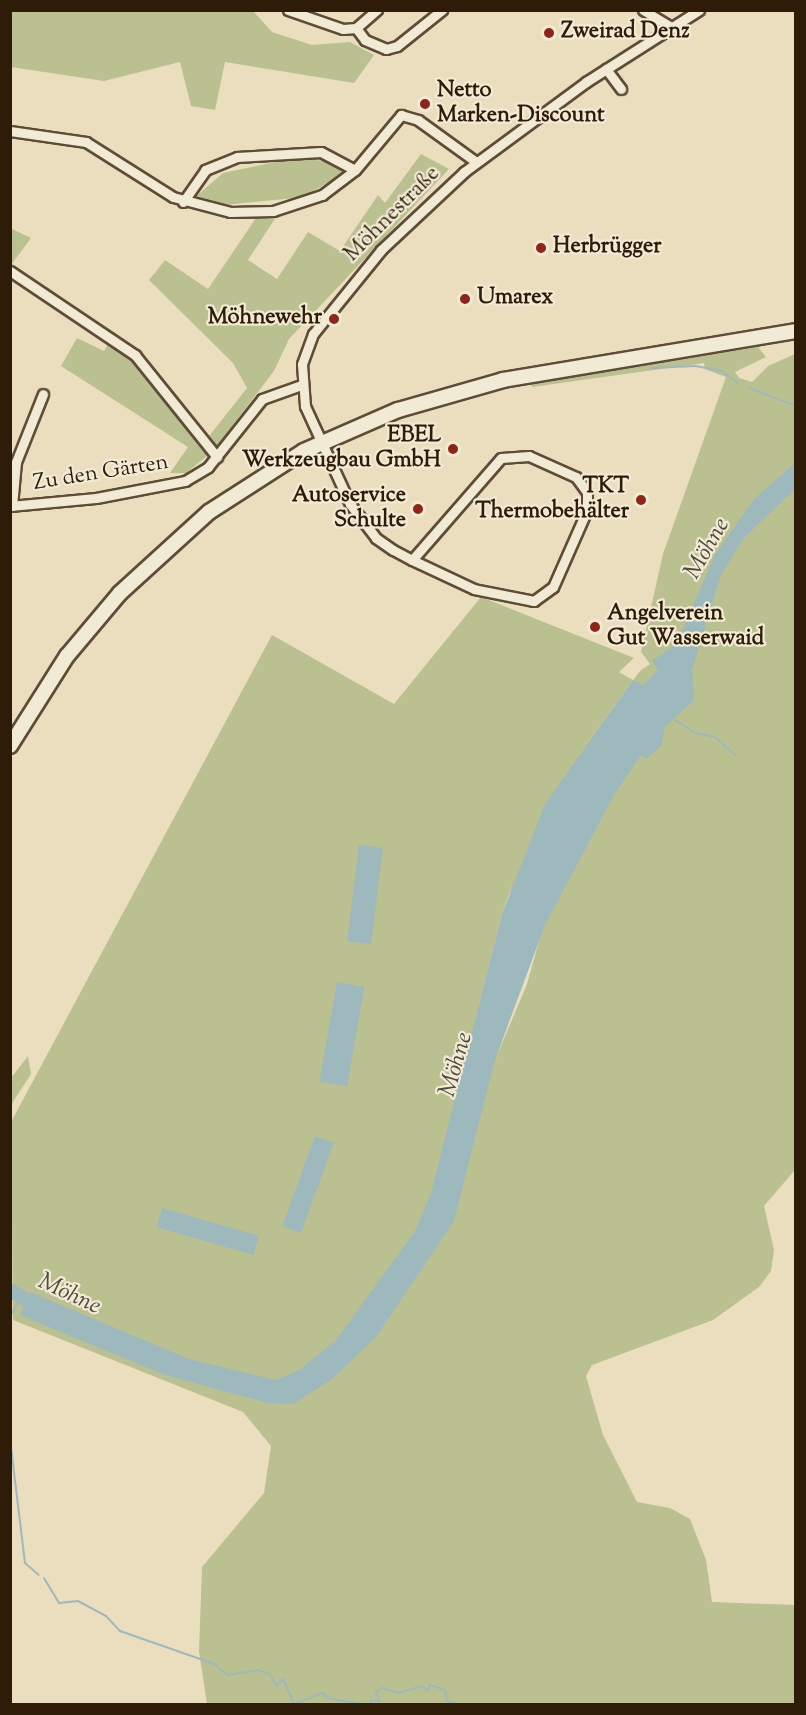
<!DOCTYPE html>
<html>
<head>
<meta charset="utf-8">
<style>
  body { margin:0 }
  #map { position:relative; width:806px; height:1715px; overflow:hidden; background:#eadebf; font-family:"Sorts Mill Goudy",serif }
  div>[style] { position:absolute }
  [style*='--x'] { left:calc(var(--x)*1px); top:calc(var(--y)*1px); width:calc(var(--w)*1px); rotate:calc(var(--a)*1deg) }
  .green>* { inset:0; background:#bac090 }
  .water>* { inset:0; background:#9eb9bd; transform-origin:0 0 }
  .stream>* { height:2px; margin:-1px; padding:0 1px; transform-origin:1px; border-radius:1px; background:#9eb9bd }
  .river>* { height:14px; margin:-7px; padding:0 7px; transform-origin:7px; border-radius:7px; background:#9eb9bd }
  .roads { filter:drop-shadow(2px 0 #5e4c36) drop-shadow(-2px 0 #5e4c36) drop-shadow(0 2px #5e4c36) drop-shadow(0 -2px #5e4c36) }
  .street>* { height:9px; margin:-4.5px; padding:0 4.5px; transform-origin:4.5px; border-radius:4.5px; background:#f1ead5 }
  .secondary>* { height:14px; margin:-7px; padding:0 7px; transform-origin:7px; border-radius:7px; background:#f1ead5 }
  .dots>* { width:16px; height:16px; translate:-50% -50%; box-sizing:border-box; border:3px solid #f1ead5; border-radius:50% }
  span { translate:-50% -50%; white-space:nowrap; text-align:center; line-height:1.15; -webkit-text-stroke:4.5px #f1ead5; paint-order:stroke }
  .poi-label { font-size:22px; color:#2f1c08; font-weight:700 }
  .left { translate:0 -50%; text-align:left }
  .right { translate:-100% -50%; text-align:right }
  .street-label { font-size:22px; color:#2f1c08 }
  .water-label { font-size:24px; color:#504b3e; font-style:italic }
  .frame { position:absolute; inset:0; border:12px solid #2f1c08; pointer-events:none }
</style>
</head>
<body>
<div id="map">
  <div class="green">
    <i style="clip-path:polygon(11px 10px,253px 11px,272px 32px,312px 45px,350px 42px,374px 55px,354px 83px,225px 62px,215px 110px,191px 106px,180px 62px,104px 81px,11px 67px)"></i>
    <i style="clip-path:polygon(421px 154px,449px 169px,289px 339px,274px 371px,216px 447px,206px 440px,247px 388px,233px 363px,149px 280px,165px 260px,208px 289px,256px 218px,276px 217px,248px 260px,277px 279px,308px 232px,340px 251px,378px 195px,385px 203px)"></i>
    <i style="clip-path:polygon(294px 158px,325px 161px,345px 172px,304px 197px,215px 206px,193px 199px,223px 173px)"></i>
    <i style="clip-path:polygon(10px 228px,31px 238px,11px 265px,10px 265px)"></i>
    <i style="clip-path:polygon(77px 338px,104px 351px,110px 341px,126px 353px,160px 388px,207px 456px,186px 473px,170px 473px,188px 447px,61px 366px)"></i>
    <i style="clip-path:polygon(evenodd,758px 347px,766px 357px,735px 372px,739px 378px,752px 382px,768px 366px,795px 354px,795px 1170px,764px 1206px,774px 1250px,771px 1271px,759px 1287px,713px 1320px,592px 1365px,586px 1376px,603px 1435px,637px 1502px,670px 1508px,690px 1519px,706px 1560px,712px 1602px,795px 1605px,795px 1704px,207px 1704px,199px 1651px,202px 1567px,264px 1493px,271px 1446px,243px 1412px,13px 1320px,11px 1122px,272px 635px,394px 704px,481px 597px,634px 658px,619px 672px,633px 680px,572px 764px,640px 671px,650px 664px,641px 652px,663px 554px,726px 377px,705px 369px,704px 363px,532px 387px,531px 382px,758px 347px,512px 886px,433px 1189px,502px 914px,512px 886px,758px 347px,541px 934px,527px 984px,495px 1060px,541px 934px)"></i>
    <i style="clip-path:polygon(28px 1056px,31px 1074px,11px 1105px,11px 1078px)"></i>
  </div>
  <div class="water">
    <i style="clip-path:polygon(795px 463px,795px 489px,744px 538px,721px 575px,692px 670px,694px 700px,665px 727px,661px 746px,647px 759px,641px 755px,614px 795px,545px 925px,495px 1060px,454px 1221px,376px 1337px,331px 1380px,293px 1404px,268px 1403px,165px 1375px,20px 1315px,30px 1292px,189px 1359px,276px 1380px,299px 1370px,336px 1340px,415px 1231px,431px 1193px,502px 914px,545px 804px,633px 680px,643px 685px,658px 670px,652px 661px,677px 643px,715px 555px,754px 499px)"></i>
    <i style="left:359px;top:845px;width:24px;height:97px;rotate:7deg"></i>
    <i style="left:337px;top:982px;width:28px;height:101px;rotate:10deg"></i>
    <i style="left:315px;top:1136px;width:20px;height:96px;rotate:20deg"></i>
    <i style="left:162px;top:1208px;width:101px;height:20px;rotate:16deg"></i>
  </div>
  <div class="stream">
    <i style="--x:652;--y:368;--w:43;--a:-2.7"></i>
    <i style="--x:695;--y:366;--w:27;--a:10"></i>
    <i style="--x:722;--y:371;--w:20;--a:37"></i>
    <i style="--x:749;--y:388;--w:50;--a:21"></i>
    <i style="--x:672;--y:718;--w:27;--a:33"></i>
    <i style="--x:695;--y:733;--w:20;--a:11"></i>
    <i style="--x:715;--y:737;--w:27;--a:42"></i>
    <i style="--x:10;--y:1316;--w:22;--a:-60"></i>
    <i style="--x:10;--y:1439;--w:125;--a:83.1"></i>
    <i style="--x:25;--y:1563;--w:18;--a:41"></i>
    <i style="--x:44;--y:1578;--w:29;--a:59"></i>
    <i style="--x:59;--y:1603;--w:19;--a:-6"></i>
    <i style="--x:78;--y:1601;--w:32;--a:28"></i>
    <i style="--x:106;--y:1616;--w:21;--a:47"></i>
    <i style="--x:120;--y:1631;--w:100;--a:19.3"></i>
    <i style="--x:214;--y:1664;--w:17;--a:40"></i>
    <i style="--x:227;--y:1675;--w:30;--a:-9"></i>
    <i style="--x:257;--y:1670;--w:14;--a:17"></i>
    <i style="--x:270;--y:1674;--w:13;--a:63"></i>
    <i style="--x:276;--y:1686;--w:10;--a:-45"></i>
    <i style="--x:283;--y:1679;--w:27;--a:66"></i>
    <i style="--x:294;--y:1704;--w:31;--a:-21"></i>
    <i style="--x:323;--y:1693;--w:6;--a:51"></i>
    <i style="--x:327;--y:1698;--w:35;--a:10"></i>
    <i style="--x:365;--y:1704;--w:2;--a:0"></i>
    <i style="--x:371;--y:1704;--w:4;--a:-90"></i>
    <i style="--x:371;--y:1700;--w:9;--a:6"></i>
    <i style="--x:380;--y:1701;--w:10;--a:-114"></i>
    <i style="--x:376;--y:1692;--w:7;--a:-34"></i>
    <i style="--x:382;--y:1688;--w:17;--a:17"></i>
    <i style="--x:398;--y:1693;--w:25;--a:-16"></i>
    <i style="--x:422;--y:1686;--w:8;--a:40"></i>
    <i style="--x:428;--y:1691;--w:6;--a:-72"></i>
    <i style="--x:430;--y:1685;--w:16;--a:18"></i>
    <i style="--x:445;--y:1690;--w:11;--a:80"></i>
    <i style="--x:447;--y:1701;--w:9;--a:18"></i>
  </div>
  <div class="river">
    <i style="--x:10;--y:1290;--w:38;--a:32"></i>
  </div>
  <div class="roads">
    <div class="street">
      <i style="--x:288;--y:10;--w:58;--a:19.1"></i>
      <i style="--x:343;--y:29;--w:13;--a:-4"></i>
      <i style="--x:356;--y:28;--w:28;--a:-41"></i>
      <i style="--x:643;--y:10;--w:33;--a:31"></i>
      <i style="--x:356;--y:28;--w:15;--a:53"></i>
      <i style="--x:365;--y:40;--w:23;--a:23"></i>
      <i style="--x:386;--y:49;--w:11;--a:-15"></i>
      <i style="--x:397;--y:46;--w:58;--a:-38.7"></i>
      <i style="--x:606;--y:69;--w:25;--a:53"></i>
      <i style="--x:10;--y:131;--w:77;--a:8.2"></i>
      <i style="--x:86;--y:142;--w:103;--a:32.3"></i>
      <i style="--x:173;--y:197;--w:59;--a:14.7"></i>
      <i style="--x:230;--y:212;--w:43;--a:-1.3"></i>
      <i style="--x:273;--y:211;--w:52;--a:-18.1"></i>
      <i style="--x:322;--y:195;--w:41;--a:-37.1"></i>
      <i style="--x:355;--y:170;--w:72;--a:-50.1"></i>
      <i style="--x:401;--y:115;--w:18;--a:16"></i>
      <i style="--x:418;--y:120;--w:72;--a:35.9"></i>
      <i style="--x:183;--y:202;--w:39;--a:-55"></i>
      <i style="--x:205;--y:170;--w:35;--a:-22"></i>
      <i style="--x:237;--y:157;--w:84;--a:-3.4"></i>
      <i style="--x:321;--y:152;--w:38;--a:28"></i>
      <i style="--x:10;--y:271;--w:151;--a:33.9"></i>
      <i style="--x:135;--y:355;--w:131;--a:51.2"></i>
      <i style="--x:10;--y:506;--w:86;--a:-5.3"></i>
      <i style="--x:96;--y:498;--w:91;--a:-10.8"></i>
      <i style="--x:185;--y:481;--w:27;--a:-31"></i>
      <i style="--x:208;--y:467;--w:87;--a:-51.5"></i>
      <i style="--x:262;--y:399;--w:41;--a:-19.7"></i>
      <i style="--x:12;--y:506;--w:44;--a:-84.8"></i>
      <i style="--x:16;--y:462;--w:73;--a:-68.3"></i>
      <i style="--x:412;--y:560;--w:135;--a:-48.9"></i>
      <i style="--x:501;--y:458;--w:28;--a:-4"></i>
      <i style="--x:529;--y:456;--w:51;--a:24.1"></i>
      <i style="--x:576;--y:477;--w:19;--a:54"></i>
      <i style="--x:587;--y:492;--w:18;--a:90"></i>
      <i style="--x:587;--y:510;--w:84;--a:113.8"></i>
      <i style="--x:553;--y:587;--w:24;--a:144"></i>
      <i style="--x:534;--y:601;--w:61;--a:-168.7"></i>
      <i style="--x:474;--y:589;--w:68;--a:-154.9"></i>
      <i style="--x:412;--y:560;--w:21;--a:-152"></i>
      <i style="--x:393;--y:550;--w:21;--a:-145"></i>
      <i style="--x:376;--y:538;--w:43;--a:-127.4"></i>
      <i style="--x:350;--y:504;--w:108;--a:-114.7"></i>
      <i style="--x:305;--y:406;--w:42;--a:-94.1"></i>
      <i style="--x:302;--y:364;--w:32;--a:-70"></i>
      <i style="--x:313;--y:334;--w:108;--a:-51"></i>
      <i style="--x:381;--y:250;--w:114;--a:-43.2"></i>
      <i style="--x:464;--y:172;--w:152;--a:-36.4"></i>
      <i style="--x:586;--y:82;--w:134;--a:-32.5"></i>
    </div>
    <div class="secondary">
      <i style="--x:10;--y:746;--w:107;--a:-57.7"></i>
      <i style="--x:67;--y:656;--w:82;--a:-49.9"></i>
      <i style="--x:120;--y:593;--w:120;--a:-42.3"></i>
      <i style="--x:209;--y:512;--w:113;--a:-32.7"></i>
      <i style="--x:304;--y:451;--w:103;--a:-23.6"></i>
      <i style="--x:398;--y:410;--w:109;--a:-15.9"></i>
      <i style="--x:503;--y:380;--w:297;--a:-9.5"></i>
    </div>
  </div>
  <div class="dots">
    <i style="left:549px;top:33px;background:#8f2418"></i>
    <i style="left:425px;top:104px;background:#8f2418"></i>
    <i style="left:541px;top:248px;background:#8f2418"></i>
    <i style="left:465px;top:299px;background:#8f2418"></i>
    <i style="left:334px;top:319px;background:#8f2418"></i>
    <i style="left:453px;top:449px;background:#8f2418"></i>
    <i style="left:641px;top:500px;background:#8f2418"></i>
    <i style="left:418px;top:509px;background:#8f2418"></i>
    <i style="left:595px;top:627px;background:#8f2418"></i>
  </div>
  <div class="poi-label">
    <span class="left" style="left:561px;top:33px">Zweirad Denz</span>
    <span class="left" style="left:437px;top:104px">Netto<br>Marken-Discount</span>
    <span class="left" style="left:553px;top:248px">Herbrügger</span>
    <span class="left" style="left:477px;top:299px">Umarex</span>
    <span class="right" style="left:322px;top:319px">Möhnewehr</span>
    <span class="right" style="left:441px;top:449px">EBEL<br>Werkzeugbau GmbH</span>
    <span class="right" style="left:629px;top:500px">TKT<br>Thermobehälter</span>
    <span class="right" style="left:406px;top:509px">Autoservice<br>Schulte</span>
    <span class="left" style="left:607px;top:627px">Angelverein<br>Gut Wasserwaid</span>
  </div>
  <div class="street-label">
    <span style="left:393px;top:215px;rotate:-45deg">Möhnestraße</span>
    <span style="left:101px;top:474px;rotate:-9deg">Zu den Gärten</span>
  </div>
  <div class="water-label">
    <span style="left:708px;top:549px;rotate:-60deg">Möhne</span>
    <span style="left:457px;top:1065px;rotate:-74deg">Möhne</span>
    <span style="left:69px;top:1295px;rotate:25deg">Möhne</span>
  </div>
  <div class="frame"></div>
</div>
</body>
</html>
